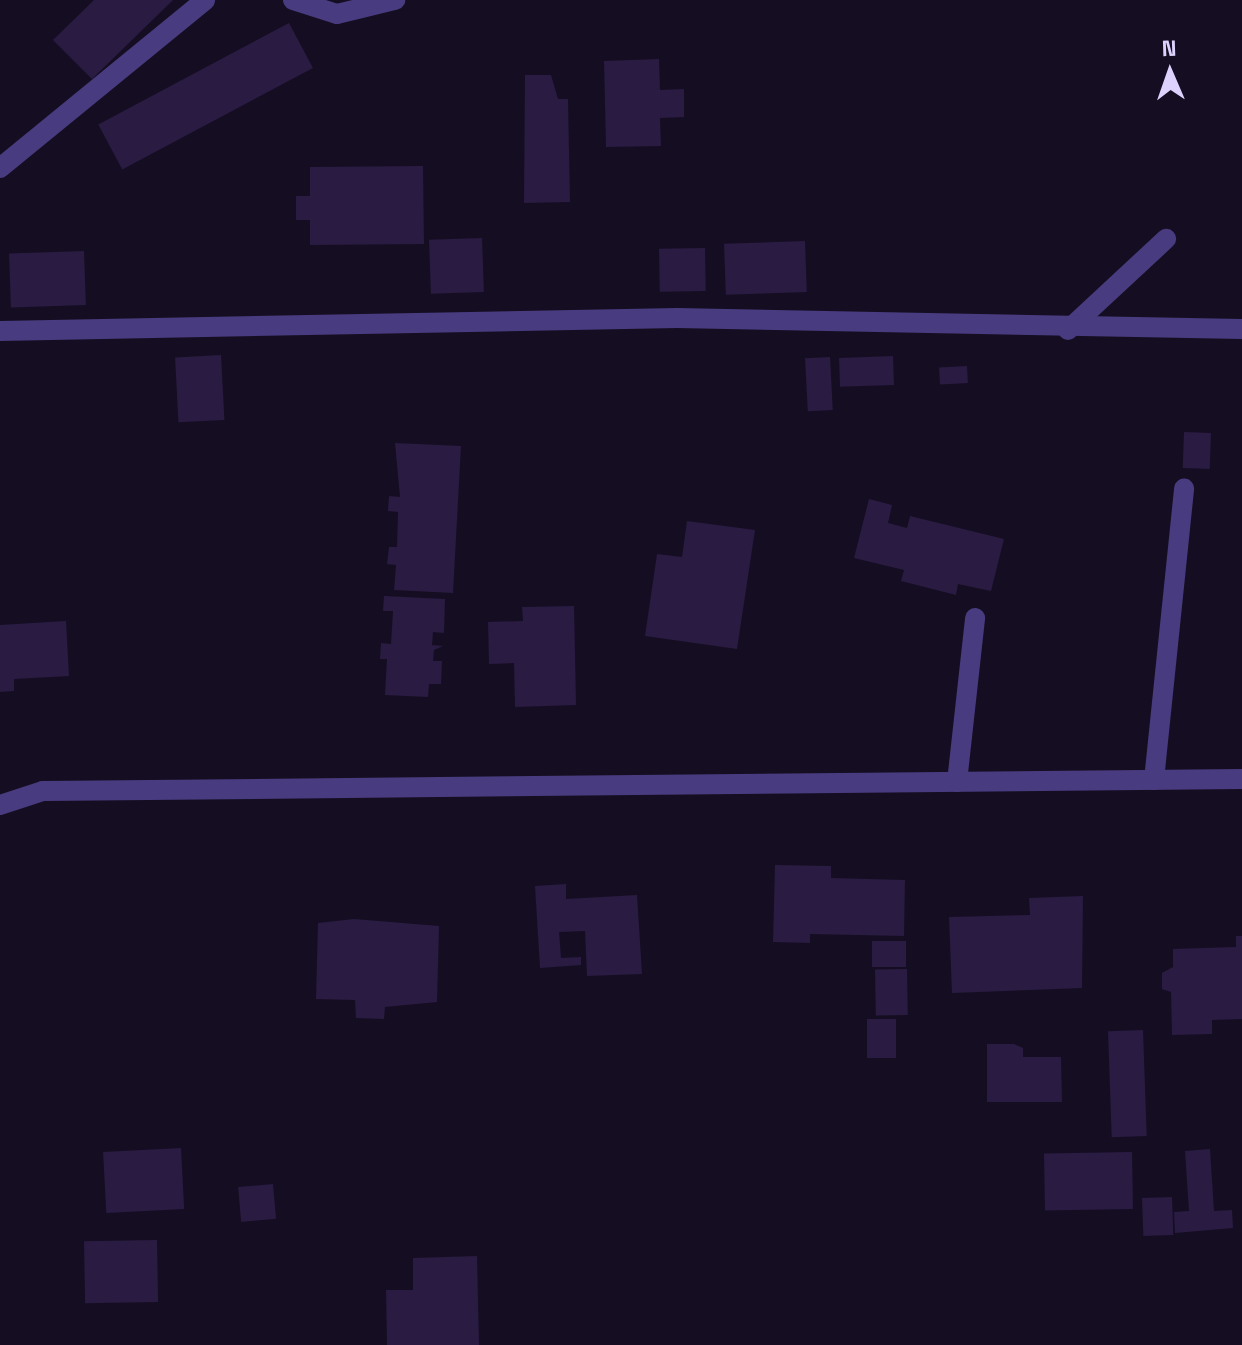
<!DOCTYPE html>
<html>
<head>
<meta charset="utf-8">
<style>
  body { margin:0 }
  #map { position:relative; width:1242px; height:1345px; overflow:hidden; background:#150e22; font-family:"Space Grotesk",sans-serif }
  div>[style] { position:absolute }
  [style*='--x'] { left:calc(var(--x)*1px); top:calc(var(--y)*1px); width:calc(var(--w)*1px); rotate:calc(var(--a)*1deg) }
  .building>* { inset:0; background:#2a1b42; transform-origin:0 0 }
  .minor>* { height:20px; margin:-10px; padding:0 10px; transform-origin:10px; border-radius:10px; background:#493b7f }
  span { translate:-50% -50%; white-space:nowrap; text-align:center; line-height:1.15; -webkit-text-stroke:7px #150e22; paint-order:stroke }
  .north { position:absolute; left:1130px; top:32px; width:80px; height:80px; -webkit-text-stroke:6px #150e22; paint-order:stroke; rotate:358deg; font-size:22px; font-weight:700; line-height:32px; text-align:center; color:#ddd1fd }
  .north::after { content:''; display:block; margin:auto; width:28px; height:36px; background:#ddd1fd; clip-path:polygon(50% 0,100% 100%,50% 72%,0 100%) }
</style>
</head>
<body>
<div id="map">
  <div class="building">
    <i style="clip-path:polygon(94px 0,173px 0,92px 79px,53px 40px)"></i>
    <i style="left:289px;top:23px;width:51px;height:216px;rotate:62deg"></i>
    <i style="clip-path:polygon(659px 59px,660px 90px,684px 89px,684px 117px,660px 118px,661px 146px,606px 147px,604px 61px)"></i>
    <i style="clip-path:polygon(525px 75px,551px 75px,558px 99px,568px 99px,570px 202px,524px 203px)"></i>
    <i style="clip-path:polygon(423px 166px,424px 244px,310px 245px,310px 220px,296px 220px,296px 196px,310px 196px,310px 167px)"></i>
    <i style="left:482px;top:238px;width:54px;height:53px;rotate:88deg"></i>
    <i style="left:805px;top:241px;width:51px;height:81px;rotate:88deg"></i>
    <i style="left:705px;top:248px;width:43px;height:46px;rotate:89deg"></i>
    <i style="left:84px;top:251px;width:54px;height:75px;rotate:88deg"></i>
    <i style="left:221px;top:355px;width:65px;height:46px;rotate:87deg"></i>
    <i style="left:893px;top:356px;width:29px;height:54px;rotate:88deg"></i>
    <i style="left:830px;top:357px;width:53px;height:25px;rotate:87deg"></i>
    <i style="left:967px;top:366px;width:17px;height:28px;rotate:87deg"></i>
    <i style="left:1184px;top:432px;width:27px;height:36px;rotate:2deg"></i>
    <i style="clip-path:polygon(395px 443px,461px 446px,453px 593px,394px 590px,396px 565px,387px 564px,389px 547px,397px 547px,398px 512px,388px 511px,389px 496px,400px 497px)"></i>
    <i style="clip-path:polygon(869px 499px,892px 505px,888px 523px,907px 528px,910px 516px,1004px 539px,991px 591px,958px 584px,956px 595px,901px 581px,904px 570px,854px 558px)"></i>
    <i style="clip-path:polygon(687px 521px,755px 530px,737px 649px,645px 636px,657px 554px,682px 557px)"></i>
    <i style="clip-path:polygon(384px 596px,445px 599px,444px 633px,433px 632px,432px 645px,443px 646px,434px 650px,433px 661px,442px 661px,441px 684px,429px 684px,428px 697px,385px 695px,387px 659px,380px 659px,381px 643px,391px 644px,393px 611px,383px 611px)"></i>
    <i style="clip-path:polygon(574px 606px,576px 705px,515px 707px,514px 663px,489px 664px,488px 622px,523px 621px,522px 607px)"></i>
    <i style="clip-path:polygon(66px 621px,69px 676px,14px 679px,14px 691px,0 692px,0 625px)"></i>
    <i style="clip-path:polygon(775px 865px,831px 866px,831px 878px,905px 880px,904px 936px,810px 934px,810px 943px,773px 942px)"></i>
    <i style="clip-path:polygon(566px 884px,566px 899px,637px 895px,642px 974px,587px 976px,585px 931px,559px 932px,561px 958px,581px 957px,581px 965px,540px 968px,535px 886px)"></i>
    <i style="clip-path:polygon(1083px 896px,1082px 988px,952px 993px,949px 917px,1030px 915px,1029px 898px)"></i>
    <i style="clip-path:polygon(354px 919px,439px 926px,437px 1002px,385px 1007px,384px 1019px,356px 1018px,355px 1000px,316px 999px,318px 923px)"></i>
    <i style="clip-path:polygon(1236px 936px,1242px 936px,1242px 1019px,1212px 1020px,1212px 1034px,1172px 1035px,1171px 992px,1162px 989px,1162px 973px,1173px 967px,1173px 949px,1236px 947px)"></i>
    <i style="left:872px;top:941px;width:34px;height:26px"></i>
    <i style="left:907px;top:969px;width:46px;height:32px;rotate:89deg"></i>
    <i style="left:867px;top:1019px;width:29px;height:39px"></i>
    <i style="left:1143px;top:1030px;width:106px;height:35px;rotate:88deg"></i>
    <i style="clip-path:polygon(987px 1044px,1014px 1044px,1023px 1048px,1023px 1057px,1061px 1057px,1062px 1102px,987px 1102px)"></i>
    <i style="left:181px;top:1148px;width:61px;height:78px;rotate:87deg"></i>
    <i style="clip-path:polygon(1210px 1149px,1214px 1211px,1232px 1210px,1233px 1228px,1175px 1233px,1174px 1212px,1189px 1211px,1185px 1151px)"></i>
    <i style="left:1132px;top:1152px;width:57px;height:88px;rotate:89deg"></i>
    <i style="left:273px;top:1184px;width:35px;height:35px;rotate:85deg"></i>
    <i style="left:1172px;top:1197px;width:38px;height:30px;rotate:88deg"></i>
    <i style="left:157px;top:1240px;width:62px;height:73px;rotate:89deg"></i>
    <i style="clip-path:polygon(477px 1256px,479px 1345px,387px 1345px,386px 1290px,413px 1290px,413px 1258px)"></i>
  </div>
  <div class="minor">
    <i style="--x:293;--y:0;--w:46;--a:17.7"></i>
    <i style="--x:337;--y:14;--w:60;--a:-13.6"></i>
    <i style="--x:0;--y:168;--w:265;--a:-39.3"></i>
    <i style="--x:1068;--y:330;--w:134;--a:-42.9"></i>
    <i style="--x:0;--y:331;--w:677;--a:-1.1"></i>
    <i style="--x:677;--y:318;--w:565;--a:1.12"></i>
    <i style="--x:1154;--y:780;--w:293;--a:-84.1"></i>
    <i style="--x:957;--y:782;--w:165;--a:-83.7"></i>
    <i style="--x:0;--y:805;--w:45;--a:-18"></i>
    <i style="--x:43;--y:791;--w:1199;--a:-0.57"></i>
  </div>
  <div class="north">N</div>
</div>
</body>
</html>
